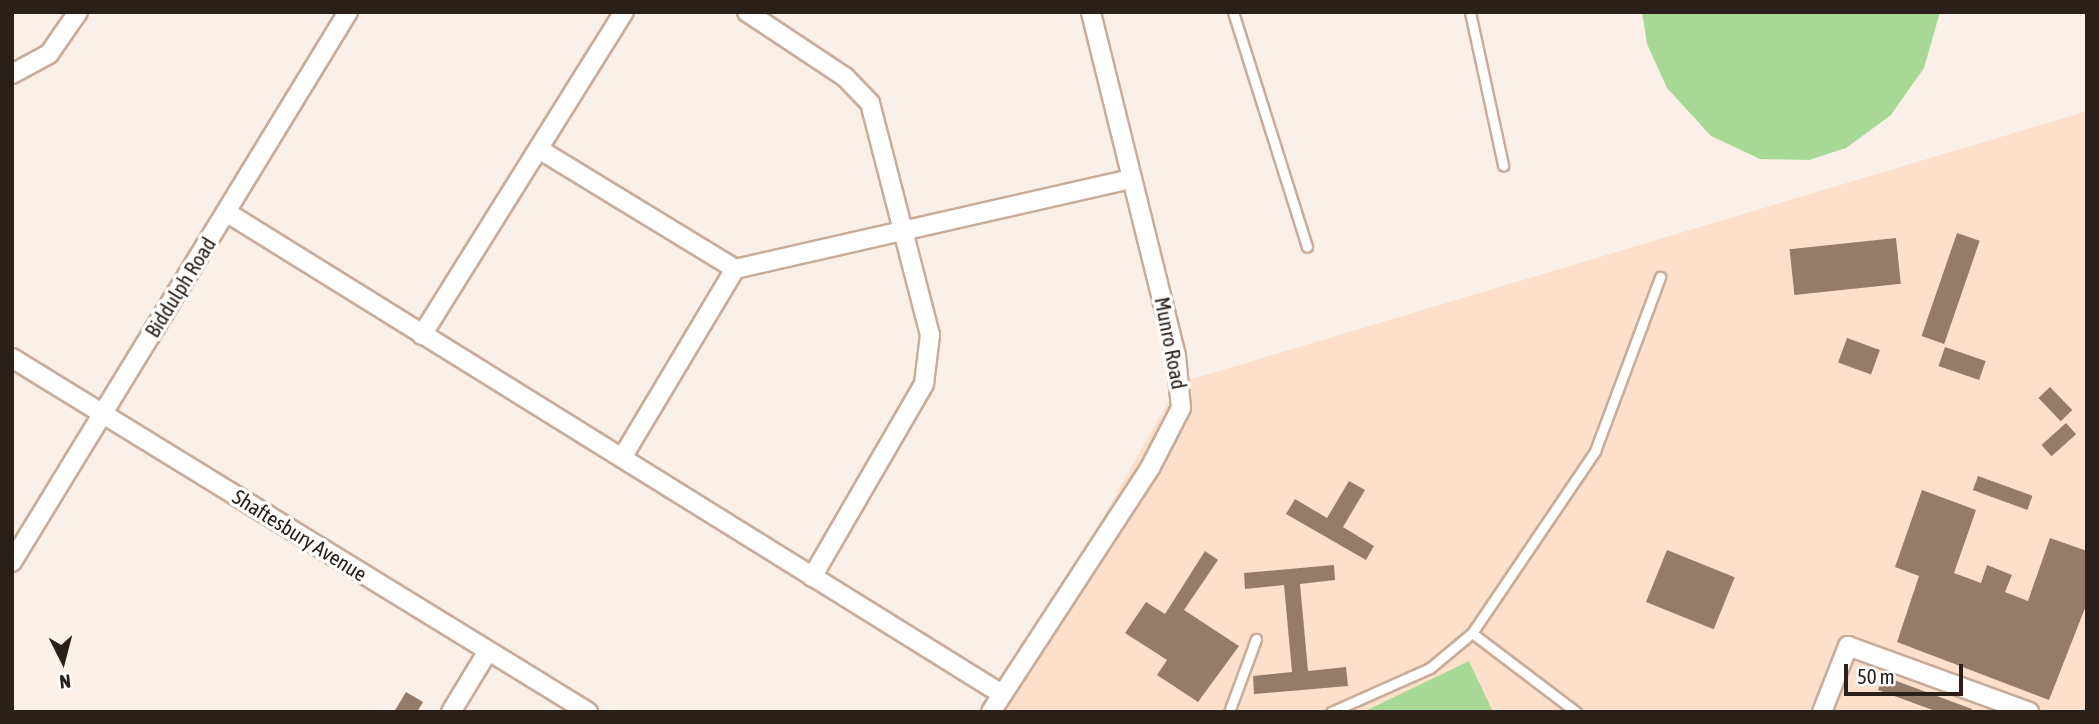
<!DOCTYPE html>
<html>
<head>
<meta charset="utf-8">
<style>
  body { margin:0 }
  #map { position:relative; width:2099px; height:724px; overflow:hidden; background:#fbf0e7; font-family:"Asap Condensed",sans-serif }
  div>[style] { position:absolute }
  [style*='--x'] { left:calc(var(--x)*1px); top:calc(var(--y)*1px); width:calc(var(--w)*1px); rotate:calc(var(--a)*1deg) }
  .built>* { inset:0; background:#fce0cb }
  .green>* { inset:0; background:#a7d896 }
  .building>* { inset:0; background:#957b69; transform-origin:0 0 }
  .roads { filter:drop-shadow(2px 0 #c8ac99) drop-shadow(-2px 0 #c8ac99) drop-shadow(0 2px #c8ac99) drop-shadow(0 -2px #c8ac99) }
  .service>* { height:9px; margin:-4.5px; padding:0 4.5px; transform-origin:4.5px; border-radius:4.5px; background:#fff }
  .minor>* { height:18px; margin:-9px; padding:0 9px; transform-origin:9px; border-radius:9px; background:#fff }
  span { translate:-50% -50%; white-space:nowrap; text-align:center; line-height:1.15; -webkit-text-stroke:7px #fff; paint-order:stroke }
  .street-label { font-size:21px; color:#2b2019 }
  .frame { position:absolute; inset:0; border:14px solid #2b2019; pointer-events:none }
  .north { position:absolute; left:28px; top:626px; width:70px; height:70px; -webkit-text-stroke:5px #fff; paint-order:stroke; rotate:174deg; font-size:19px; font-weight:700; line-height:28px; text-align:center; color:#2b2019 }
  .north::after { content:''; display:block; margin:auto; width:24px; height:32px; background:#2b2019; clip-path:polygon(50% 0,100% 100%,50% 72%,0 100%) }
  .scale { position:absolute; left:1844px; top:664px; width:119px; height:32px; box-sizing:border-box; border:4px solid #2b2019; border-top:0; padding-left:9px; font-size:21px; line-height:24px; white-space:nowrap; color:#2b2019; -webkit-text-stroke:5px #fff; paint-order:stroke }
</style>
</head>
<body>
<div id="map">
  <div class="built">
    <i style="clip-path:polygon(2087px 111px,2087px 712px,993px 712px,1179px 383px)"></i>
  </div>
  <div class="green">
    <i style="clip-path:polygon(1642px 12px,1940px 12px,1924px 68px,1891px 115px,1846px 148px,1809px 160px,1760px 159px,1711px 136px,1667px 88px,1647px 44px)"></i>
    <i style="clip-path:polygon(1469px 661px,1493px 712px,1363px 712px,1438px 676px)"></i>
  </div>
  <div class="building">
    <i style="left:1957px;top:233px;width:24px;height:109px;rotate:19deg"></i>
    <i style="left:1896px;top:238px;width:46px;height:107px;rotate:84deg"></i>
    <i style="left:1847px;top:338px;width:35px;height:26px;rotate:20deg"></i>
    <i style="left:1945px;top:347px;width:43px;height:20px;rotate:19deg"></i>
    <i style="left:2050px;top:387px;width:32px;height:16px;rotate:46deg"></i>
    <i style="left:2066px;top:423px;width:15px;height:33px;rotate:48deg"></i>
    <i style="left:1978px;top:476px;width:58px;height:15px;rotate:20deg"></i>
    <i style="clip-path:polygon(1349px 481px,1365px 490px,1343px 527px,1374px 546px,1366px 560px,1286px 514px,1295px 499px,1327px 518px)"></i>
    <i style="clip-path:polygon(1922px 490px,1976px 510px,1954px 573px,1981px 583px,1987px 565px,2012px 575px,2005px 592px,2028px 601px,2050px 538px,2087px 551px,2087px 603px,2049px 700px,1897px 642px,1919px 576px,1895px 567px)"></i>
    <i style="left:1667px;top:550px;width:73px;height:56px;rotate:22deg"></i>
    <i style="clip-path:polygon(1205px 551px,1218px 560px,1184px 610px,1239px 646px,1198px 702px,1157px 675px,1167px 660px,1125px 633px,1146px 602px,1165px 614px)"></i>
    <i style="clip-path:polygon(1334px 565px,1335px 580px,1300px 584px,1308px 671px,1346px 667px,1348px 686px,1254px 694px,1253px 676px,1292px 672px,1284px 585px,1245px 589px,1244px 573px)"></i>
    <i style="clip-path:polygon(1883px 676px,1972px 709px,1971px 712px,1938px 712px,1878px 690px)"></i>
    <i style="clip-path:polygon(406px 692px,423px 702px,417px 712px,394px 712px)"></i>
  </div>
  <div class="roads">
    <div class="service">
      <i style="--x:1233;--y:12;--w:246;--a:72.5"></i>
      <i style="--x:1470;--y:12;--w:157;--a:77.8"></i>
      <i style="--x:1472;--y:633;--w:131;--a:37.2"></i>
      <i style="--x:1229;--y:712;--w:78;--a:-69.7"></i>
      <i style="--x:1331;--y:712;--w:108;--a:-24"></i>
      <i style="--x:1430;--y:668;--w:55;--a:-39.8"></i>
      <i style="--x:1472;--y:633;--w:220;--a:-55.9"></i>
      <i style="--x:1595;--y:451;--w:186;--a:-69.5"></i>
    </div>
    <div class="minor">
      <i style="--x:747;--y:12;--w:118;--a:33.6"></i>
      <i style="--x:845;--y:77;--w:36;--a:46"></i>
      <i style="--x:870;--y:103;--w:240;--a:75.5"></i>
      <i style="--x:930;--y:335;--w:49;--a:97"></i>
      <i style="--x:924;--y:384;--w:223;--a:120.1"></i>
      <i style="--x:12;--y:74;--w:42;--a:-28.4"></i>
      <i style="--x:49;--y:54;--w:51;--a:-55.4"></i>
      <i style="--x:542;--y:151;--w:226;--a:31.4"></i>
      <i style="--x:735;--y:269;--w:220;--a:120.9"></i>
      <i style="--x:226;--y:212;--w:914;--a:31.85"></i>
      <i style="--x:735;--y:269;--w:407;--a:-12.8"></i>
      <i style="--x:422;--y:335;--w:381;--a:-58"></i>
      <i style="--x:12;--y:358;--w:676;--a:31.57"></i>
      <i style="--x:12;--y:562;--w:645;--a:-58.58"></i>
      <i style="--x:451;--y:712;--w:71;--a:-58.8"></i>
      <i style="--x:991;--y:712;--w:291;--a:-56.9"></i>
      <i style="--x:1150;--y:468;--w:68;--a:-62.7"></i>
      <i style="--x:1181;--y:408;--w:52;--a:-95.5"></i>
      <i style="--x:1176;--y:356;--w:354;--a:-103.9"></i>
      <i style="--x:1822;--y:712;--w:71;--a:-68.5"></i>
      <i style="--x:1848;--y:646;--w:193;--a:20"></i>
    </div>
  </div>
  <div class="street-label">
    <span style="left:180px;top:287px;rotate:-58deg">Biddulph Road</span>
    <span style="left:1171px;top:343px;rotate:79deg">Munro Road</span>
    <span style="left:300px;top:535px;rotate:32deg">Shaftesbury Avenue</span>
  </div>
  <div class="frame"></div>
  <div class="north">N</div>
  <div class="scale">50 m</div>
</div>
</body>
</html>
